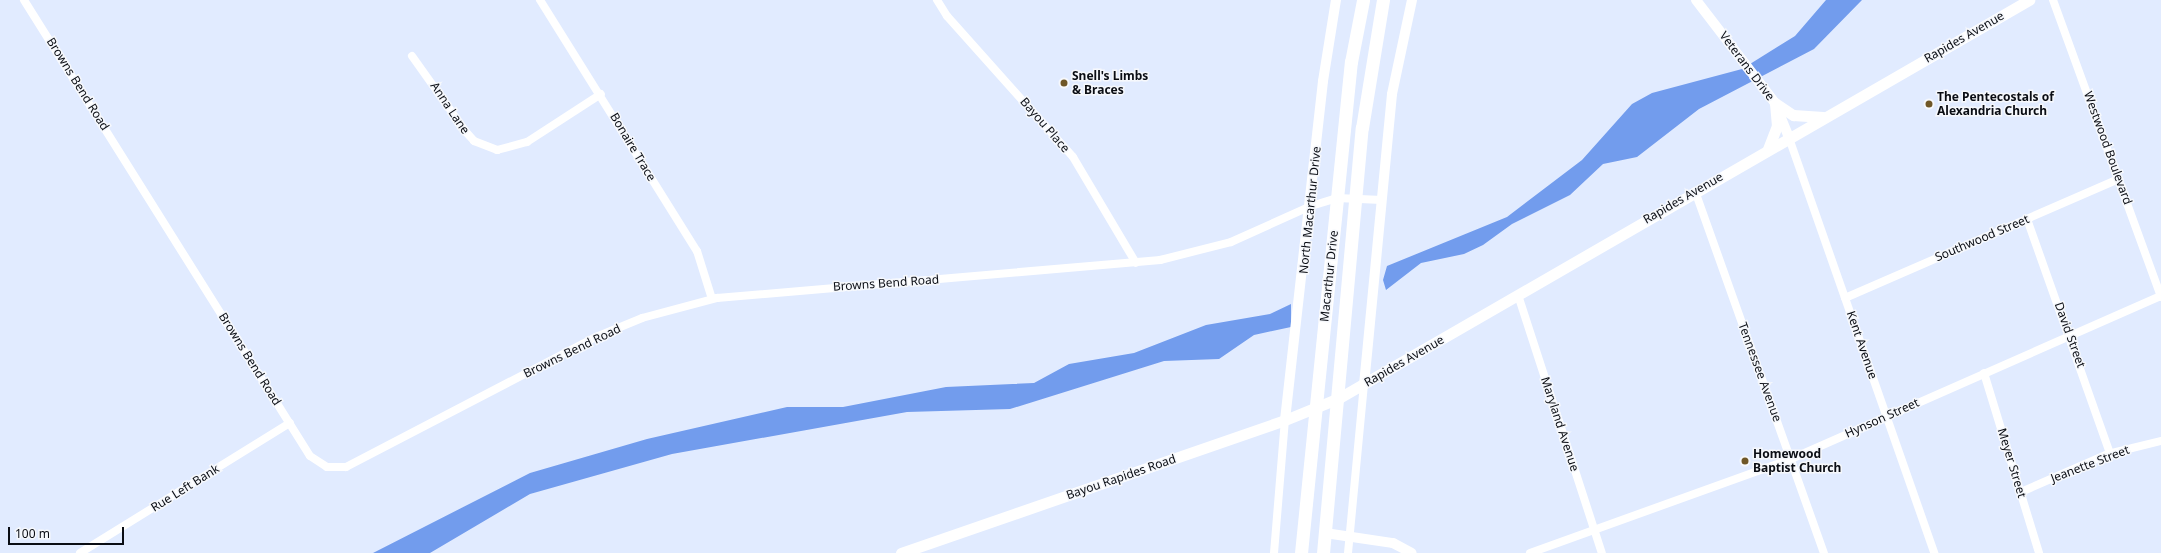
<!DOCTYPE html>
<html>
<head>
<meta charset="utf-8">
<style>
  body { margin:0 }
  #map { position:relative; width:2161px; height:553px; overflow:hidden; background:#e1ebff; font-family:"Noto Sans",sans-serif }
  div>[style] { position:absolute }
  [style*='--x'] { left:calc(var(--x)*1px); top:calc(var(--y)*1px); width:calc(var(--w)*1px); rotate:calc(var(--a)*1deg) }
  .water>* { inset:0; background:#729ced }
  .minor>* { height:8px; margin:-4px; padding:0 4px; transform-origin:4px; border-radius:4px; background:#fff }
  .tertiary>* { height:10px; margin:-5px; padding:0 5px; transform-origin:5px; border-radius:5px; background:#fff }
  .secondary>* { height:11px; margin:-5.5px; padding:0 5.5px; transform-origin:5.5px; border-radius:5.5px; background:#fff }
  .trunk>* { height:13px; margin:-6.5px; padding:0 6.5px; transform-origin:6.5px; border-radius:6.5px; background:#fff }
  .dots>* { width:11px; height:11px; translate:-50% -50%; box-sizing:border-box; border:2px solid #f6f8fc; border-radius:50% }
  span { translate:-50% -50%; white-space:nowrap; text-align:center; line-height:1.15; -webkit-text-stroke:3px #f6f8fc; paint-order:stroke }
  .street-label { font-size:12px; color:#0a0d14 }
  .poi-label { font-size:12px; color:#0a0d14; font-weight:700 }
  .left { translate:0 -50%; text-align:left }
  .scale { position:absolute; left:8px; top:527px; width:116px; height:18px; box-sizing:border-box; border:2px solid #0a0d14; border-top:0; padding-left:5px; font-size:12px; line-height:14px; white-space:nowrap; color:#0a0d14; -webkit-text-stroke:3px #f6f8fc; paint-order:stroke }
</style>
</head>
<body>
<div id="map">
  <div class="water">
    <i style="clip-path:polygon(1826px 0,1862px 0,1814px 49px,1699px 109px,1637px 157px,1603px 164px,1570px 195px,1512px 224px,1483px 245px,1464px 254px,1421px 263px,1386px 290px,1383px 280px,1387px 266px,1507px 217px,1582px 160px,1632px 104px,1652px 93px,1742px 69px,1795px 36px)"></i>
    <i style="clip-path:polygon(1291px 304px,1291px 327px,1254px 335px,1219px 359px,1164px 361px,1010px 409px,907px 412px,672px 454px,530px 494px,430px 553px,373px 553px,530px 473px,647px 439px,787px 407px,843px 407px,946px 387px,1034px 383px,1069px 364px,1134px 353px,1206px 325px,1270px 314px)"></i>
  </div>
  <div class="minor">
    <i style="--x:24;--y:0;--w:538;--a:57.9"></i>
    <i style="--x:310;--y:456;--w:20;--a:33"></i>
    <i style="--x:327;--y:467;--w:19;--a:0"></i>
    <i style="--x:346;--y:467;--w:282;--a:-27.5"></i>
    <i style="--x:596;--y:337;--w:50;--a:-22.4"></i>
    <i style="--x:642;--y:318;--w:78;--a:-14.9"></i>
    <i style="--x:717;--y:298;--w:445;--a:-4.9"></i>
    <i style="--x:1160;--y:260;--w:73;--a:-14.2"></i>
    <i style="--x:1231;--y:242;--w:88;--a:-24.2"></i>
    <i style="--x:1311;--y:206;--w:27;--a:-17"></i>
    <i style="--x:1337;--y:198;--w:45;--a:2.5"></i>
    <i style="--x:540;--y:0;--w:296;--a:58"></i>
    <i style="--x:697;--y:251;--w:50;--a:72.6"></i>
    <i style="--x:937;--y:0;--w:19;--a:58"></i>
    <i style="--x:947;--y:16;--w:189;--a:48.2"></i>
    <i style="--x:1073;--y:157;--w:123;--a:59.3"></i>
    <i style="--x:2053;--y:0;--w:316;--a:70"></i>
    <i style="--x:412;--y:56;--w:93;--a:54.6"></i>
    <i style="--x:466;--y:132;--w:12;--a:48"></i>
    <i style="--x:474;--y:141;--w:25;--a:21"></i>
    <i style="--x:497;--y:150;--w:31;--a:-15"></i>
    <i style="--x:527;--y:142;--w:88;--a:-33"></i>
    <i style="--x:1789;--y:138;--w:440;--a:70.7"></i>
    <i style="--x:1695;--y:191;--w:384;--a:70.4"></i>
    <i style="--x:2027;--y:219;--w:248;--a:70.5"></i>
    <i style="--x:1518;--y:295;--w:271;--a:72"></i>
    <i style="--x:1845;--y:298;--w:299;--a:-23.5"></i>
    <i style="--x:1984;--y:373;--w:188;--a:73"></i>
    <i style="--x:2021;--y:492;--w:95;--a:-23.6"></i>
    <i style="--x:2108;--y:454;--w:55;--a:-13.8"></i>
    <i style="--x:80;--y:553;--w:247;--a:-31.8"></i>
    <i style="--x:1274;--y:553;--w:133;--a:-85.3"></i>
    <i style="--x:1348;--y:553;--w:169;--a:-84.6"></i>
    <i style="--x:1530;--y:553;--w:277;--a:-19.8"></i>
    <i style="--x:1791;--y:459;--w:404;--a:-23.8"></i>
  </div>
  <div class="tertiary">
    <i style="--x:1696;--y:0;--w:130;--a:52.5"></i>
    <i style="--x:1775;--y:103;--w:38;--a:68"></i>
    <i style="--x:1364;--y:385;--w:292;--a:-84.5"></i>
    <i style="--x:1392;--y:94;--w:96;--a:-78"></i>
    <i style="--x:1285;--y:420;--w:341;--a:-83.6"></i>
    <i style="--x:1323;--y:81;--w:82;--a:-80.9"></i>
    <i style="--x:1325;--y:533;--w:69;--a:8.4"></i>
    <i style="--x:1393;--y:543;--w:21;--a:28"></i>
  </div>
  <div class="secondary">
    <i style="--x:1775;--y:103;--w:22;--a:34"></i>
    <i style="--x:1793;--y:115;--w:30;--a:4"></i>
    <i style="--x:1768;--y:149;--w:25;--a:-69"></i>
    <i style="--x:1777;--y:126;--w:23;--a:-95"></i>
    <i style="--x:901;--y:553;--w:406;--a:-19.1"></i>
    <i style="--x:1285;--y:420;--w:58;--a:-22.2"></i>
    <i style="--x:1339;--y:398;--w:797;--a:-29.98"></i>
  </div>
  <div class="trunk">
    <i style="--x:1301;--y:553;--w:494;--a:-84.2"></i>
    <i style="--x:1351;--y:62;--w:63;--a:-79"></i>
    <i style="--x:1323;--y:553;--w:427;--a:-84.8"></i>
    <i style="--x:1362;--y:128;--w:130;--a:-80.7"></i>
  </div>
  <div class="dots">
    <i style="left:1064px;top:83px;background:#6f5728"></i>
    <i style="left:1929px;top:104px;background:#6f5728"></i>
    <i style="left:1745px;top:461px;background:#6f5728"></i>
  </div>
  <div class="street-label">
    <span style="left:1964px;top:37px;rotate:-30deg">Rapides Avenue</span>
    <span style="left:1747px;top:66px;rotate:53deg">Veterans Drive</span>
    <span style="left:78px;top:84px;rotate:58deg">Browns Bend Road</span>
    <span style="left:450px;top:108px;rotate:56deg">Anna Lane</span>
    <span style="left:1045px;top:125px;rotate:49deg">Bayou Place</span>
    <span style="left:633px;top:147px;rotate:59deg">Bonaire Trace</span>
    <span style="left:2108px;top:148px;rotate:70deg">Westwood Boulevard</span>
    <span style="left:1683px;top:198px;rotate:-30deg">Rapides Avenue</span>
    <span style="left:1310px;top:210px;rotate:-84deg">North Macarthur Drive</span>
    <span style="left:1982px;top:238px;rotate:-23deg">Southwood Street</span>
    <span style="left:1329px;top:276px;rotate:-84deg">Macarthur Drive</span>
    <span style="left:886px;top:283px;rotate:-4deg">Browns Bend Road</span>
    <span style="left:2070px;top:335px;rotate:70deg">David Street</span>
    <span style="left:1862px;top:345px;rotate:71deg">Kent Avenue</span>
    <span style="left:572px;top:351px;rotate:-26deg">Browns Bend Road</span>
    <span style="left:250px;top:359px;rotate:58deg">Browns Bend Road</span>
    <span style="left:1404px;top:361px;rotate:-30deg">Rapides Avenue</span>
    <span style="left:1760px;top:372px;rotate:70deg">Tennessee Avenue</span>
    <span style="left:1882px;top:418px;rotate:-24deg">Hynson Street</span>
    <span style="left:1560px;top:424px;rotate:72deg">Maryland Avenue</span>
    <span style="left:2012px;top:463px;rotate:73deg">Meyer Street</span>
    <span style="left:2090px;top:464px;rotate:-21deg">Jeanette Street</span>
    <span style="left:1121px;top:477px;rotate:-19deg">Bayou Rapides Road</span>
    <span style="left:185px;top:488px;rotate:-32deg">Rue Left Bank</span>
  </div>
  <div class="poi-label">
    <span class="left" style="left:1072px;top:83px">Snell's Limbs<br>&amp; Braces</span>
    <span class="left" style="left:1937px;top:104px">The Pentecostals of<br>Alexandria Church</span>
    <span class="left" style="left:1753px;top:461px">Homewood<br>Baptist Church</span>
  </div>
  <div class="scale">100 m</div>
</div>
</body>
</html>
